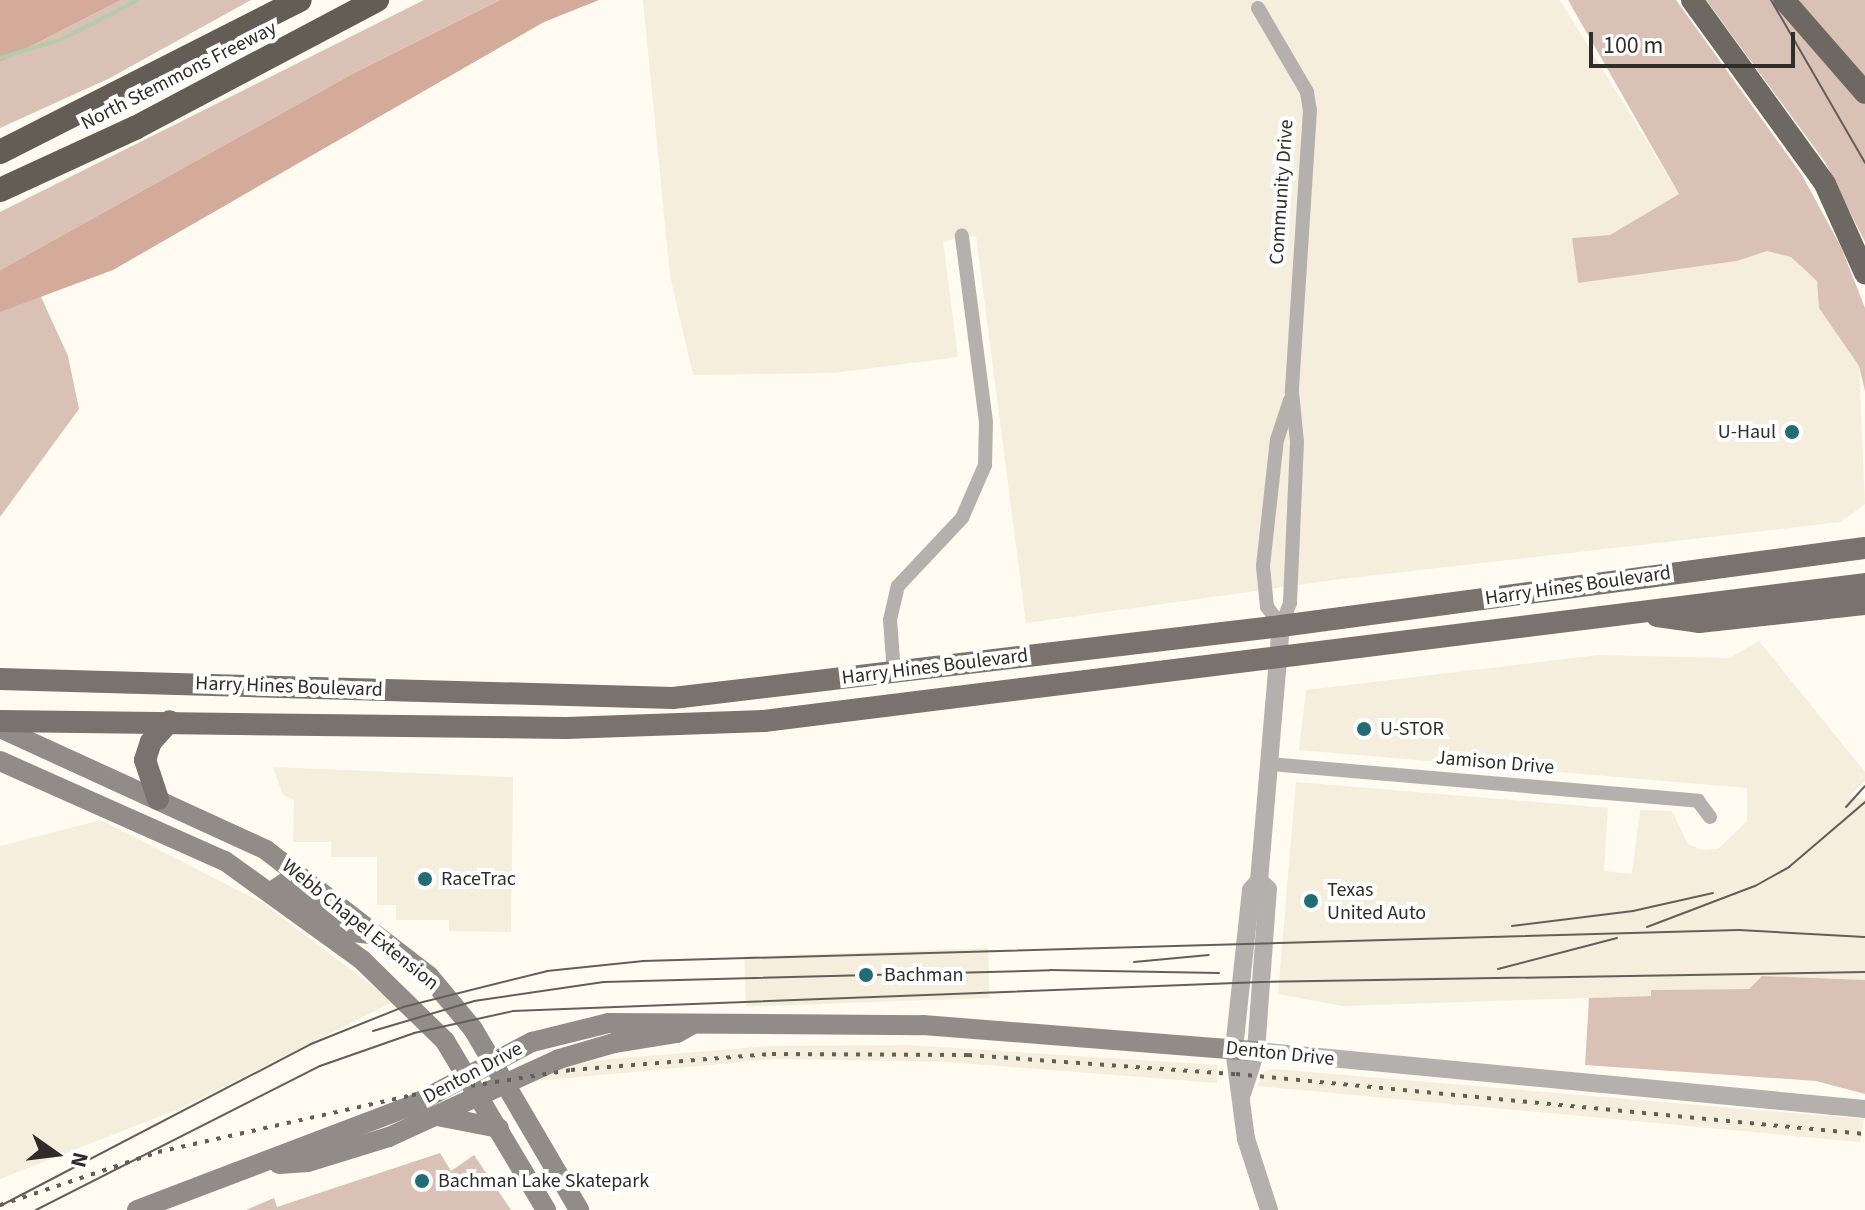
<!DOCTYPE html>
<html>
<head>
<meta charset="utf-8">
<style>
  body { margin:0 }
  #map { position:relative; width:1865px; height:1210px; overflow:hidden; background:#fffbf1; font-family:"Source Sans 3",sans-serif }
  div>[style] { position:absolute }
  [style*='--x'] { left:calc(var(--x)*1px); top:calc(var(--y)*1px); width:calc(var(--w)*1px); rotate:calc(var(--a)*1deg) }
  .built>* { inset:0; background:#f5eedd; transform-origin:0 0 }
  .green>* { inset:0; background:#dac1b6 }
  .forest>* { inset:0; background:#d4aa9a }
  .stream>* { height:4px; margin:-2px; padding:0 2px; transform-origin:2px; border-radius:2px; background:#b5ccaa }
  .minor>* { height:14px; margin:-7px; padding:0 7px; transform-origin:7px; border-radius:7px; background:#b4b0ad }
  .tertiary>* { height:18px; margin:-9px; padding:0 9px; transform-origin:9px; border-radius:9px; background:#b4b0ad }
  .secondary>* { height:20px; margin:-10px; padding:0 10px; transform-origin:10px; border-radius:10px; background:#918c87 }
  .primary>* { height:22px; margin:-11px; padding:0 11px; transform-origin:11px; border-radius:11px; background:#79726d }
  .trunk>* { height:22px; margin:-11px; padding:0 11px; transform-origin:11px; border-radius:11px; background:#6e6862 }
  .motorway>* { height:24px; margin:-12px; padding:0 12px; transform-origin:12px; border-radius:12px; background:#645d56 }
  .tram>* { height:2px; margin:-1px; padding:0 1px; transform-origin:1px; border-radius:1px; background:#615f5a }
  .rail>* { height:4px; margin-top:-2px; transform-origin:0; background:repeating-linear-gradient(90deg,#615f5a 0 4px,transparent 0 12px) }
  .dots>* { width:22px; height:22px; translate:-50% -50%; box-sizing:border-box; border:4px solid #fff; border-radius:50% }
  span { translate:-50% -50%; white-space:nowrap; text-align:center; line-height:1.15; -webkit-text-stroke:8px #fff; paint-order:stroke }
  .street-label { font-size:20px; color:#2e2d29 }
  .poi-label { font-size:20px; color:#2e2d29 }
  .right { translate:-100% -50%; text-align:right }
  .left { translate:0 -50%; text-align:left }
  .north { position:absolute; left:16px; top:1114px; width:80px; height:80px; -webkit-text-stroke:6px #fff; paint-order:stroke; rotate:104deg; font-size:22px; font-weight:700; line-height:32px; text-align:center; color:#2e2d29 }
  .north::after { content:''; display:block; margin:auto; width:28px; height:36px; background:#2e2d29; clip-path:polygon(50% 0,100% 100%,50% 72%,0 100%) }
  .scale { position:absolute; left:1589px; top:32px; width:206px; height:36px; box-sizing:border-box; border:4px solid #2e2d29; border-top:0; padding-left:10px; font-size:24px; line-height:28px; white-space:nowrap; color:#2e2d29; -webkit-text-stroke:6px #fff; paint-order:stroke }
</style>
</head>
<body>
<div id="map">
  <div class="built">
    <i style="clip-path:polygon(643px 0,1560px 0,1679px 194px,1610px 235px,1572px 238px,1578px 283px,1737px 261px,1767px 251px,1791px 257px,1818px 281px,1819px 308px,1859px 366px,1865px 504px,1841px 522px,1341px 579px,1026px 623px,976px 236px,943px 241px,958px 357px,833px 373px,693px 375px,670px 276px)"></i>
    <i style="clip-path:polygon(1759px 641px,1865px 772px,1865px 781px,1849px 797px,1865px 799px,1865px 980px,1763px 976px,1749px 989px,1652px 990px,1651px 996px,1342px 1006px,1278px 994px,1296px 782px,1608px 808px,1604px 871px,1632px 874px,1640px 810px,1672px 811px,1688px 844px,1702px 850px,1718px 849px,1747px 821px,1747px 788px,1299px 750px,1306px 690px,1599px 655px,1730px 658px)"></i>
    <i style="clip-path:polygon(273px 767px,513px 777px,511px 932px,449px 931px,449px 920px,396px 920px,396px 905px,377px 905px,377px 857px,331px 857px,331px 842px,293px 842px,294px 800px,283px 795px)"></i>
    <i style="clip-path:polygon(101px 820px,263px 903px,393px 1002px,186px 1106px,0 1179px,0 846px)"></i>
    <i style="left:988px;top:948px;width:50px;height:244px;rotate:88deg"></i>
    <i style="clip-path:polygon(908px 1045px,1217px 1065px,1217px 1083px,949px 1062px,776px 1059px,535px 1081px,565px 1065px,610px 1059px,771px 1046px)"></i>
    <i style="clip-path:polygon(1274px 1069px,1864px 1119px,1860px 1142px,1257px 1086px,1265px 1071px)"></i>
  </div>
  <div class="green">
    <i style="clip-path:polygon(121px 0,251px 0,108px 79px,0 128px,0 62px)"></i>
    <i style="clip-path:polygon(424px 0,500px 0,354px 73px,0 270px,0 212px)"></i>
    <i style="clip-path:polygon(1568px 0,1676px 0,1802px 175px,1841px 247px,1865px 308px,1865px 391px,1859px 366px,1819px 308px,1817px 281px,1791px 257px,1767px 251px,1737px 261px,1578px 283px,1572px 238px,1610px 235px,1679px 194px)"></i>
    <i style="clip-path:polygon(1706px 0,1865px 0,1865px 242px,1825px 162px)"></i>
    <i style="clip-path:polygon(31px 275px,68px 356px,79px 409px,0 517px,0 285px)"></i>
    <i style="clip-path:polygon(1762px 976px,1865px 980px,1865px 1094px,1816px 1081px,1585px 1065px,1589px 998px,1651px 996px,1651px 990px,1749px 989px)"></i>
    <i style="clip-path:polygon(440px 1153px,451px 1171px,474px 1155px,511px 1210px,246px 1210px,274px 1198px,277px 1207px)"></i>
  </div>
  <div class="forest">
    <i style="clip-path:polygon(0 0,121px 0,0 62px)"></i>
    <i style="clip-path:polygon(500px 0,599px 0,544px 22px,113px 270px,0 312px,0 270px,354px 73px)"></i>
  </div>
  <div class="stream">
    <i style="--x:0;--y:58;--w:65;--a:-17"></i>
    <i style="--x:62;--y:39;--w:85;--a:-27.2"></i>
  </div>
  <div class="minor">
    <i style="--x:1258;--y:8;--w:97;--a:59.7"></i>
    <i style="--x:1307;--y:92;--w:18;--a:81"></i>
    <i style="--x:1310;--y:110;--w:283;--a:93.7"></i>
    <i style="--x:1292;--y:392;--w:50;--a:84.3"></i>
    <i style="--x:1297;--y:442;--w:161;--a:92.5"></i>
    <i style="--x:1290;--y:603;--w:25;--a:111"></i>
    <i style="--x:1281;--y:626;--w:24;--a:-126"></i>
    <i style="--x:1267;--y:607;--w:41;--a:-95.6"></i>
    <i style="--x:1263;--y:566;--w:127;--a:-83.7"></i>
    <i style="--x:1277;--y:440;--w:42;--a:-72"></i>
    <i style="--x:894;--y:673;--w:53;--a:-94.3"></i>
    <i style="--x:890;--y:620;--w:35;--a:-77"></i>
    <i style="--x:898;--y:586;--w:93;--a:-46.7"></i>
    <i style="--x:962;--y:518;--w:58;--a:-66.5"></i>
    <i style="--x:985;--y:465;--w:43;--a:-88.7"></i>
    <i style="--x:986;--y:422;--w:188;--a:-97.4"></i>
    <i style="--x:1269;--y:764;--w:431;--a:4.9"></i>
    <i style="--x:1698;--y:801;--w:20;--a:53"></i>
  </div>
  <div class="tertiary">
    <i style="--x:1256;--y:1051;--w:612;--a:5.44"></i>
    <i style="--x:1242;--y:1094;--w:45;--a:-72"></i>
    <i style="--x:1256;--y:1051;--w:162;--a:-85.8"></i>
    <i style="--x:1268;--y:889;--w:12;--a:-138"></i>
    <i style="--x:1269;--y:1210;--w:75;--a:-107.9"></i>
    <i style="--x:1246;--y:1139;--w:91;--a:-97.6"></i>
    <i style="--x:1234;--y:1049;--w:160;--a:-83.9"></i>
    <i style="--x:1251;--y:890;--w:12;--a:-48"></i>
    <i style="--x:1259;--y:881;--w:256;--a:-85.1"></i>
  </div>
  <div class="secondary">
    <i style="--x:0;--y:728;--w:293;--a:24.6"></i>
    <i style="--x:266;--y:850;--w:206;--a:37.7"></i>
    <i style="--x:429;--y:976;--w:69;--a:50.3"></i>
    <i style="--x:473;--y:1029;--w:210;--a:59.6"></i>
    <i style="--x:0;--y:761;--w:246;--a:24"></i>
    <i style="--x:225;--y:861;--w:168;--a:35.8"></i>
    <i style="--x:361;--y:959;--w:117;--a:44.3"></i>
    <i style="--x:445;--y:1041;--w:197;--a:59.1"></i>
    <i style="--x:271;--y:892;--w:17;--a:-33"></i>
    <i style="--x:285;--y:883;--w:84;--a:35.8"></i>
    <i style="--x:353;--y:932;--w:17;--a:7"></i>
    <i style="--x:437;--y:1116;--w:63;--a:11"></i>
    <i style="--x:279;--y:1164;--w:29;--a:-4"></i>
    <i style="--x:308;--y:1162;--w:85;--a:-17.2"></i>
    <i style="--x:389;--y:1137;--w:187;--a:-24.6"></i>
    <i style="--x:559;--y:1059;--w:57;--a:-16.2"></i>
    <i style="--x:614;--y:1043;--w:64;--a:-9"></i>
    <i style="--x:677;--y:1033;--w:18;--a:-29"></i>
    <i style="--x:137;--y:1210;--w:293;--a:-20.8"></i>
    <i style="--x:411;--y:1106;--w:137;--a:-27.9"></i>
    <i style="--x:532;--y:1042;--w:79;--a:-13.9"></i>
    <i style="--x:609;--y:1023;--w:314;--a:0.4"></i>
    <i style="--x:923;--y:1025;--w:334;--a:4.5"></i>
  </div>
  <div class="primary">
    <i style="--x:1657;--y:616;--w:42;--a:8.1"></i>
    <i style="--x:1699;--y:622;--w:167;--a:-6.2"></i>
    <i style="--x:0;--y:679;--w:673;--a:1.62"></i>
    <i style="--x:673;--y:698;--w:612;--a:-6.75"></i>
    <i style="--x:1281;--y:626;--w:589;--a:-7.61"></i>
    <i style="--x:0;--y:721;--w:566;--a:0.71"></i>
    <i style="--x:566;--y:728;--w:198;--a:-2"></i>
    <i style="--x:764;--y:721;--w:1109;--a:-7.09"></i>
    <i style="--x:158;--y:799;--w:41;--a:-108.4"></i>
    <i style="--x:145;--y:760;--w:19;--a:-72"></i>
    <i style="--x:151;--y:742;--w:28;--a:-48"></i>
  </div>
  <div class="trunk">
    <i style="--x:1692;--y:0;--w:227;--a:54.1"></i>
    <i style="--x:1825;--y:184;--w:98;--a:65.8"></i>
    <i style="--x:1784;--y:0;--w:123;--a:48.9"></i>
  </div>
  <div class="motorway">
    <i style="--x:0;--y:152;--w:336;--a:-26.9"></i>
    <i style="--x:0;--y:190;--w:149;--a:-24.7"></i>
    <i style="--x:135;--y:128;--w:274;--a:-27.9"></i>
  </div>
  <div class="tram">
    <i style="--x:1771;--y:0;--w:188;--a:60"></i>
    <i style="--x:1846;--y:807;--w:28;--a:-48"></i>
    <i style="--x:1512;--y:926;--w:122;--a:-7.1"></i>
    <i style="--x:1633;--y:911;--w:82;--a:-12.7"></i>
    <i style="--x:1647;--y:927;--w:116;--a:-20.8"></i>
    <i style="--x:1755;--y:886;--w:39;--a:-29"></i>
    <i style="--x:1789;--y:867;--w:100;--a:-40.5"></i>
    <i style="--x:1134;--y:962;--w:75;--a:-5.3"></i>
    <i style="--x:1498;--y:969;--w:123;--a:-14.6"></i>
    <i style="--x:373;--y:1031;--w:105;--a:-16.5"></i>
    <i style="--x:474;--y:1001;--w:131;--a:-8.3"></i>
    <i style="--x:604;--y:982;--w:446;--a:-1.5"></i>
    <i style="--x:1050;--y:970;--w:169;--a:1"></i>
    <i style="--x:0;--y:1206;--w:351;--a:-27.5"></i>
    <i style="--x:311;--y:1044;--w:99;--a:-21.9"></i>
    <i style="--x:403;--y:1007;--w:148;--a:-14"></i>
    <i style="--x:547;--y:971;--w:97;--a:-5.9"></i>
    <i style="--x:643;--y:961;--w:1096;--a:-1.62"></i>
    <i style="--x:1739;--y:930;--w:126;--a:3.2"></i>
    <i style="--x:36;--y:1210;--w:318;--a:-26.9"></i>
    <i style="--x:320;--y:1066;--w:100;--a:-19.3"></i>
    <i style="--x:414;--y:1033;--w:101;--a:-12.5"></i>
    <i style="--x:513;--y:1011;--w:749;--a:-2.22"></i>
    <i style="--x:1261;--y:982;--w:604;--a:-0.95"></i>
  </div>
  <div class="rail">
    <i style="--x:0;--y:1205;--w:167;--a:-18.5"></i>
    <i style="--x:158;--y:1152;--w:260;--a:-12.6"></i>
    <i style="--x:412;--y:1095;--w:161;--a:-8.9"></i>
    <i style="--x:571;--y:1070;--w:202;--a:-4.6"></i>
    <i style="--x:772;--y:1054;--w:196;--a:0.3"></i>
    <i style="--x:968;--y:1055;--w:269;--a:4.1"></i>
    <i style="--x:1236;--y:1074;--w:632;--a:5.45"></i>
  </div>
  <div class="dots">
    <i style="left:1792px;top:432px;background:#226d74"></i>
    <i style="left:1364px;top:729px;background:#226d74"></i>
    <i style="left:425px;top:879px;background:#226d74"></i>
    <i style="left:1311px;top:901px;background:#226d74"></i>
    <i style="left:866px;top:975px;background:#226d74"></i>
    <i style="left:422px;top:1181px;background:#226d74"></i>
  </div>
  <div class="street-label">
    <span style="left:179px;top:76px;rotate:-27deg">North Stemmons Freeway</span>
    <span style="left:1282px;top:192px;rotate:-86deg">Community Drive</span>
    <span style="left:1578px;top:586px;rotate:-8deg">Harry Hines Boulevard</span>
    <span style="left:935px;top:667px;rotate:-7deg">Harry Hines Boulevard</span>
    <span style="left:289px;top:687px;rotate:2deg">Harry Hines Boulevard</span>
    <span style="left:1495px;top:763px;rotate:5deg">Jamison Drive</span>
    <span style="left:360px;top:925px;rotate:39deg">Webb Chapel Extension</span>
    <span style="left:1280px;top:1054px;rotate:6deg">Denton Drive</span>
    <span style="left:473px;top:1073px;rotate:-28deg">Denton Drive</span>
  </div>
  <div class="poi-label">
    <span class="right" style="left:1776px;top:432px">U-Haul</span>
    <span class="left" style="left:1380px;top:729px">U-STOR</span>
    <span class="left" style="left:441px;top:879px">RaceTrac</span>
    <span class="left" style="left:1327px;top:902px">Texas<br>United Auto</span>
    <span class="left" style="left:884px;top:975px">Bachman</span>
    <span class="left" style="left:438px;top:1181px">Bachman Lake Skatepark</span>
  </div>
  <div class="north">N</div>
  <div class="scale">100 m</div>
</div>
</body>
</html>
